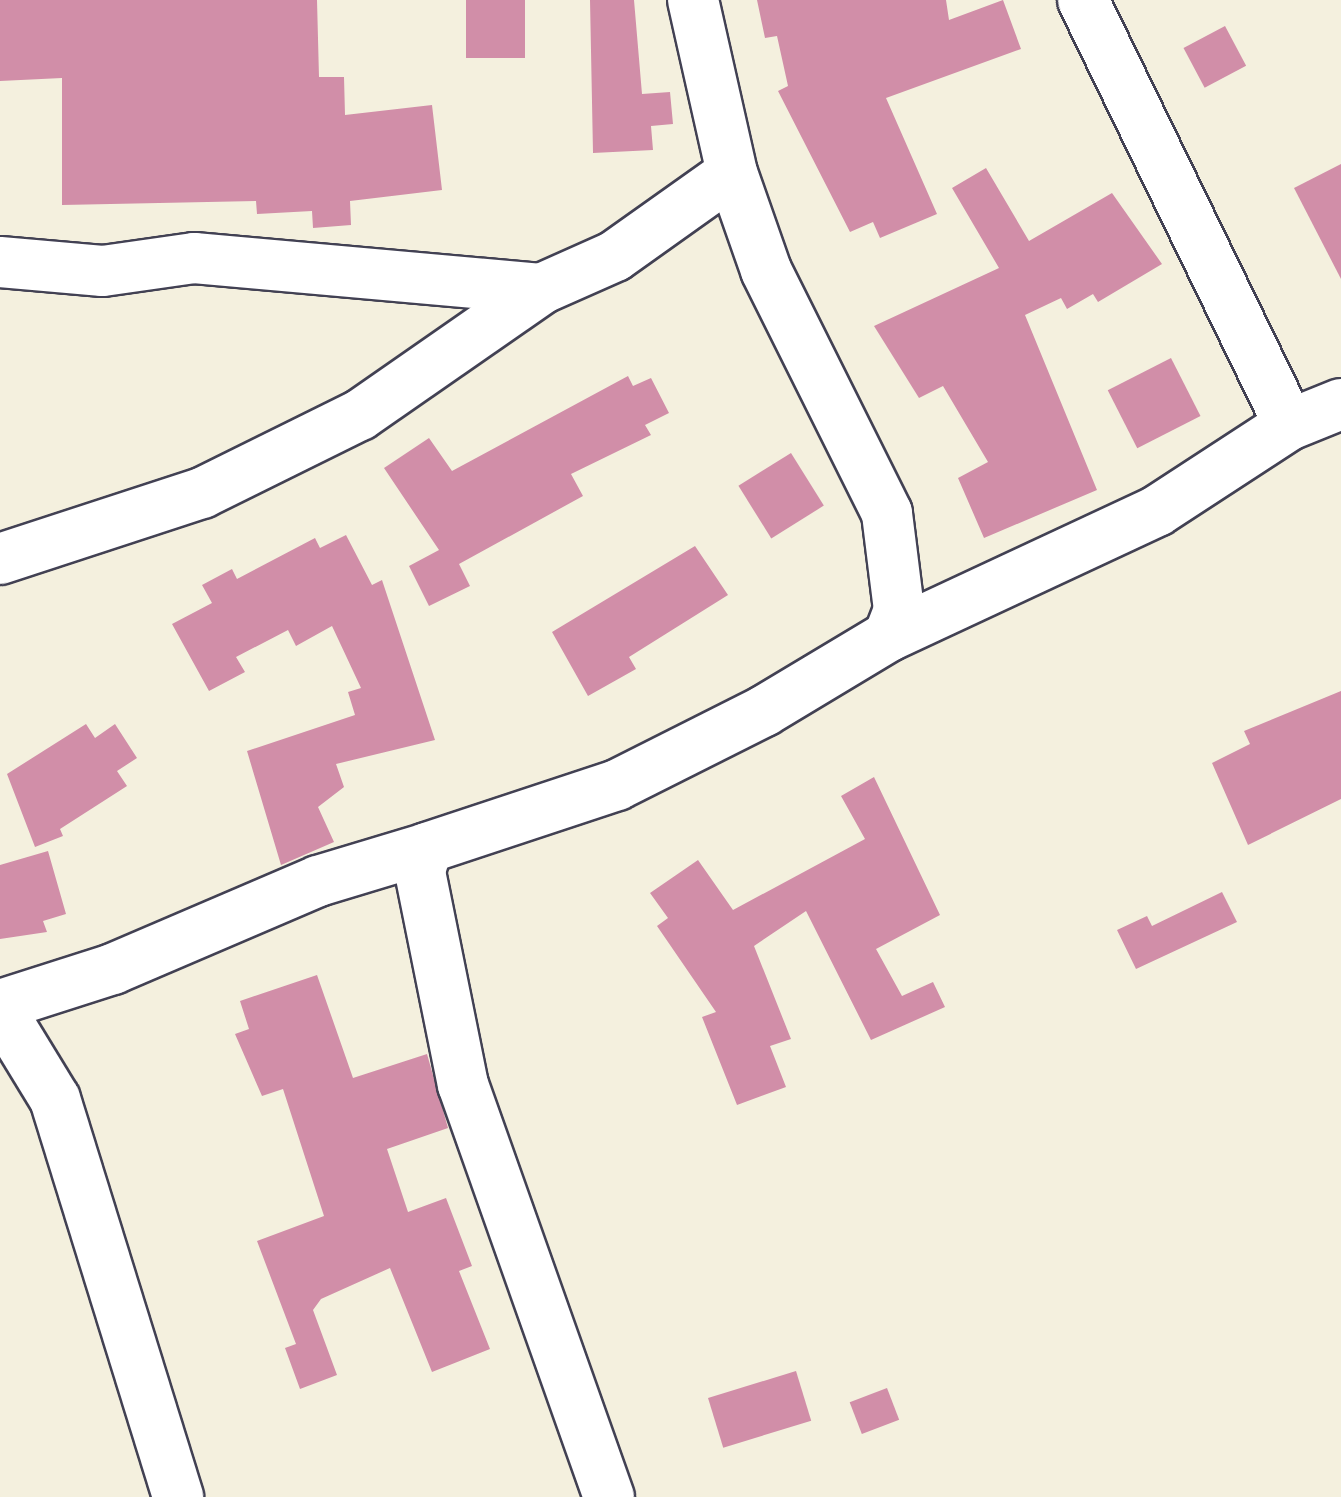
<!DOCTYPE html>
<html>
<head>
<meta charset="utf-8">
<style>
  body { margin:0 }
  #map { position:relative; width:1341px; height:1497px; overflow:hidden; background:#f4f0de; font-family:"Balsamiq Sans",sans-serif }
  div>[style] { position:absolute }
  [style*='--x'] { left:calc(var(--x)*1px); top:calc(var(--y)*1px); width:calc(var(--w)*1px); rotate:calc(var(--a)*1deg) }
  .building>* { inset:0; background:#d18ea8; transform-origin:0 0 }
  .roads { filter:drop-shadow(2px 0 #424153) drop-shadow(-2px 0 #424153) drop-shadow(0 2px #424153) drop-shadow(0 -2px #424153) }
  .minor>* { height:50px; margin:-25px; padding:0 25px; transform-origin:25px; border-radius:25px; background:#fff }
  span { translate:-50% -50%; white-space:nowrap; text-align:center; line-height:1.15; -webkit-text-stroke:8px #fff; paint-order:stroke }
</style>
</head>
<body>
<div id="map">
  <div class="building">
    <i style="clip-path:polygon(0 0,317px 0,319px 77px,344px 77px,345px 115px,432px 105px,442px 190px,350px 201px,351px 225px,313px 228px,312px 211px,257px 214px,256px 201px,62px 205px,62px 78px,0 81px)"></i>
    <i style="left:466px;top:0;width:59px;height:58px"></i>
    <i style="clip-path:polygon(590px 0,634px 0,642px 94px,670px 92px,673px 124px,651px 126px,653px 150px,593px 153px)"></i>
    <i style="clip-path:polygon(757px 0,946px 0,949px 20px,1003px 0,1021px 49px,886px 98px,937px 214px,880px 238px,873px 222px,850px 232px,778px 91px,788px 86px,777px 36px,765px 38px)"></i>
    <i style="left:1225px;top:26px;width:45px;height:47px;rotate:62deg"></i>
    <i style="clip-path:polygon(1341px 164px,1341px 279px,1294px 188px)"></i>
    <i style="clip-path:polygon(986px 168px,1029px 241px,1112px 193px,1162px 264px,1098px 302px,1093px 294px,1067px 309px,1061px 298px,1025px 315px,1097px 490px,984px 538px,958px 478px,988px 462px,943px 386px,919px 398px,874px 326px,999px 268px,952px 188px)"></i>
    <i style="left:1171px;top:358px;width:65px;height:71px;rotate:63deg"></i>
    <i style="clip-path:polygon(628px 376px,633px 386px,651px 378px,669px 413px,645px 425px,651px 435px,571px 474px,583px 496px,459px 564px,470px 586px,429px 606px,409px 566px,439px 550px,384px 468px,429px 438px,452px 471px)"></i>
    <i style="left:791px;top:453px;width:62px;height:62px;rotate:58deg"></i>
    <i style="clip-path:polygon(346px 535px,372px 585px,382px 580px,435px 740px,336px 764px,344px 787px,318px 807px,334px 842px,281px 865px,247px 751px,355px 715px,348px 692px,361px 688px,332px 626px,296px 646px,288px 630px,236px 657px,245px 672px,209px 691px,172px 624px,212px 603px,202px 585px,232px 569px,237px 579px,315px 538px,320px 548px)"></i>
    <i style="clip-path:polygon(695px 546px,728px 595px,629px 657px,636px 669px,588px 696px,552px 632px)"></i>
    <i style="clip-path:polygon(1341px 691px,1341px 799px,1248px 845px,1212px 763px,1250px 744px,1244px 731px)"></i>
    <i style="clip-path:polygon(86px 724px,95px 738px,115px 724px,137px 758px,117px 771px,127px 786px,60px 829px,63px 836px,35px 847px,7px 774px)"></i>
    <i style="clip-path:polygon(874px 777px,940px 915px,876px 949px,902px 996px,933px 982px,945px 1007px,871px 1040px,806px 911px,754px 946px,791px 1039px,770px 1046px,786px 1087px,737px 1105px,702px 1017px,716px 1012px,657px 926px,668px 918px,650px 893px,698px 860px,733px 910px,865px 839px,841px 796px)"></i>
    <i style="clip-path:polygon(48px 851px,66px 914px,43px 921px,47px 932px,0 939px,0 865px)"></i>
    <i style="clip-path:polygon(1222px 892px,1237px 922px,1136px 969px,1117px 930px,1147px 916px,1152px 926px)"></i>
    <i style="clip-path:polygon(317px 975px,353px 1078px,427px 1054px,448px 1128px,387px 1149px,408px 1212px,446px 1198px,472px 1266px,459px 1271px,490px 1349px,432px 1372px,390px 1268px,321px 1299px,313px 1310px,337px 1375px,300px 1389px,285px 1348px,296px 1344px,257px 1241px,324px 1216px,283px 1089px,262px 1096px,235px 1034px,249px 1029px,240px 1001px)"></i>
    <i style="left:796px;top:1371px;width:52px;height:92px;rotate:73deg"></i>
    <i style="left:887px;top:1388px;width:34px;height:40px;rotate:69deg"></i>
  </div>
  <div class="roads">
    <div class="minor">
      <i style="--x:1083;--y:0;--w:472;--a:64.1"></i>
      <i style="--x:0;--y:262;--w:103;--a:5"></i>
      <i style="--x:103;--y:271;--w:92;--a:-8.1"></i>
      <i style="--x:194;--y:258;--w:348;--a:5.1"></i>
      <i style="--x:0;--y:559;--w:213;--a:-18.1"></i>
      <i style="--x:202;--y:493;--w:176;--a:-26.3"></i>
      <i style="--x:360;--y:415;--w:221;--a:-34.8"></i>
      <i style="--x:541;--y:289;--w:81;--a:-24"></i>
      <i style="--x:615;--y:256;--w:143;--a:-35.4"></i>
      <i style="--x:889;--y:636;--w:296;--a:-25"></i>
      <i style="--x:1157;--y:511;--w:158;--a:-33.1"></i>
      <i style="--x:1289;--y:425;--w:56;--a:-22"></i>
      <i style="--x:0;--y:1005;--w:119;--a:-17.7"></i>
      <i style="--x:113;--y:969;--w:223;--a:-23.2"></i>
      <i style="--x:318;--y:881;--w:114;--a:-16.8"></i>
      <i style="--x:0;--y:1009;--w:105;--a:58.6"></i>
      <i style="--x:55;--y:1099;--w:417;--a:72.8"></i>
      <i style="--x:609;--y:1497;--w:437;--a:-109.5"></i>
      <i style="--x:463;--y:1085;--w:218;--a:-101.4"></i>
      <i style="--x:420;--y:871;--w:24;--a:-73"></i>
      <i style="--x:427;--y:848;--w:200;--a:-18.3"></i>
      <i style="--x:617;--y:785;--w:165;--a:-26.7"></i>
      <i style="--x:764;--y:711;--w:146;--a:-31"></i>
      <i style="--x:889;--y:636;--w:28;--a:-69"></i>
      <i style="--x:899;--y:610;--w:98;--a:-97.1"></i>
      <i style="--x:887;--y:513;--w:271;--a:-116.5"></i>
      <i style="--x:766;--y:270;--w:103;--a:-109.3"></i>
      <i style="--x:732;--y:173;--w:177;--a:-102.7"></i>
    </div>
  </div>
</div>
</body>
</html>
